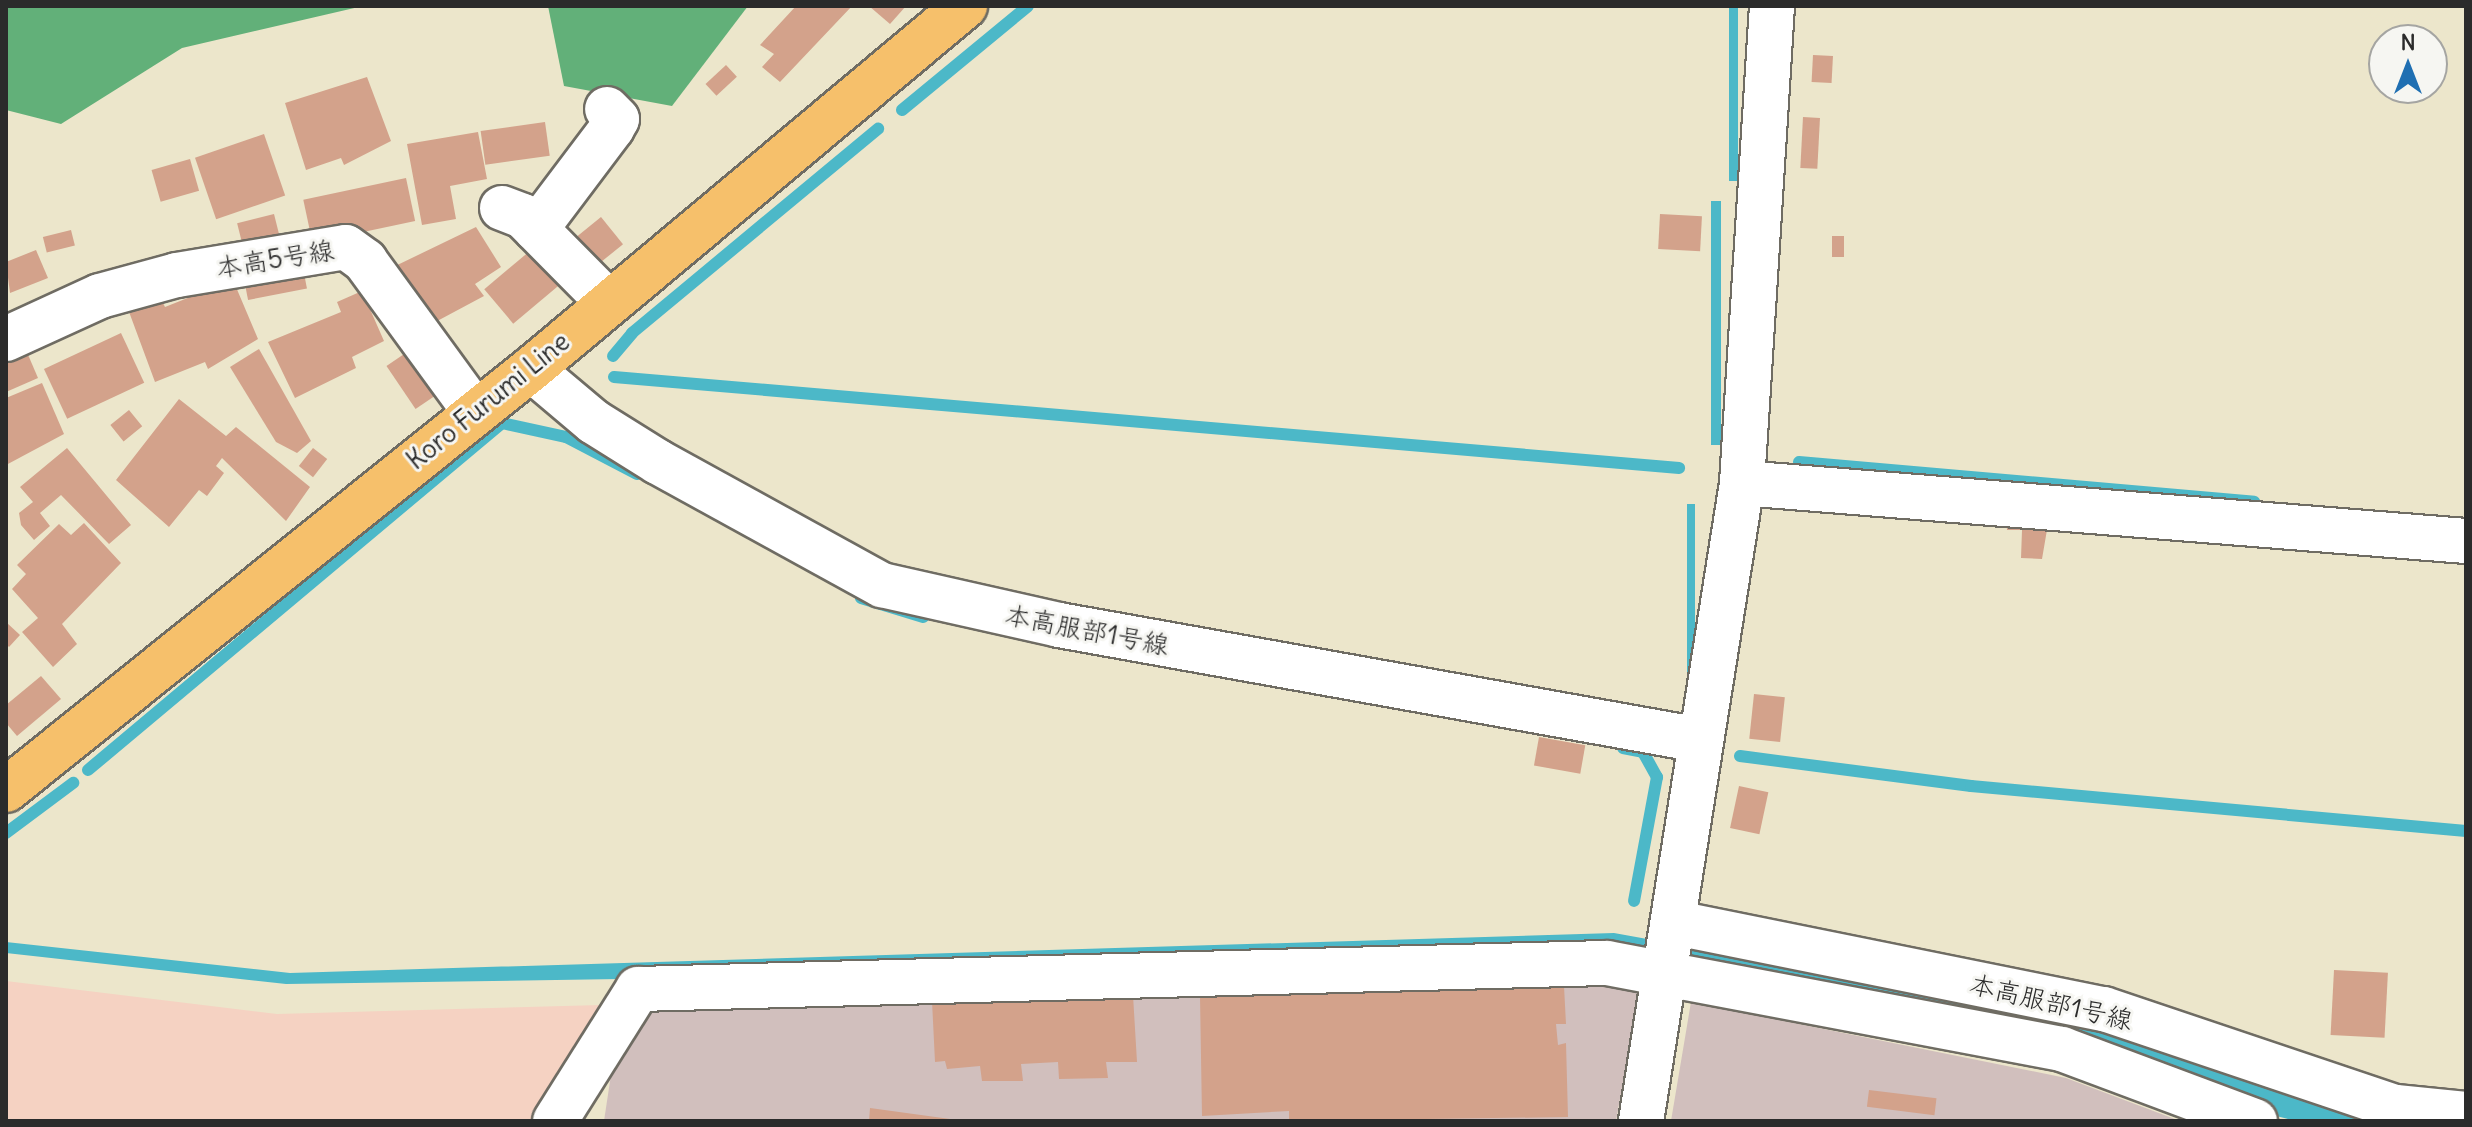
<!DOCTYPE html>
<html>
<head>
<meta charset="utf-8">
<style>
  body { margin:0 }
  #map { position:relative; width:2472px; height:1127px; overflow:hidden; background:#ece6cb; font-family:Delius,"Klee One",sans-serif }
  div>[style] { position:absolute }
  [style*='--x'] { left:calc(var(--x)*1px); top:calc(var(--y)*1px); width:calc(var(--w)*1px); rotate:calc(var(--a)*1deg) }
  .built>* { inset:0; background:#f5d2c2 }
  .industrial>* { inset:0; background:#d1bfbd }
  .forest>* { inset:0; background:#62b079 }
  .water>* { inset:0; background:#4cb8c8; transform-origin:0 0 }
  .stream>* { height:12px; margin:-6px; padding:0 6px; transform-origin:6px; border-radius:6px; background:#4cb8c8 }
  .building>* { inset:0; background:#d3a28b; transform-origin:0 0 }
  .roads { filter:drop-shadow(2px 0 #6f6c63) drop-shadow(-2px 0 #6f6c63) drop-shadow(0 2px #6f6c63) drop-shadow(0 -2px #6f6c63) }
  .minor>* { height:44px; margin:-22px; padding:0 22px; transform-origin:22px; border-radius:22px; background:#fff }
  .major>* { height:44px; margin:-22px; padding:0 22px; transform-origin:22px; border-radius:22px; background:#f6c06b }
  span { translate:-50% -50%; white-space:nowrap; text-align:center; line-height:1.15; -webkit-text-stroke:6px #f6f6f2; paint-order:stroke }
  .street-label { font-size:26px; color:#2b2b2b }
  .frame { position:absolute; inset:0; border:8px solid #2b2b2b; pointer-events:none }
  .north { position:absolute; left:2368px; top:24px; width:80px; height:80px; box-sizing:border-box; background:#f6f6f2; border:2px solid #a5a5a2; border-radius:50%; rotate:0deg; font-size:22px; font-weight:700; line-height:32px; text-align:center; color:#2b2b2b }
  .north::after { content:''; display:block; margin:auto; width:28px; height:36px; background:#1f6fb2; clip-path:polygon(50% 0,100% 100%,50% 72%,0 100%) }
</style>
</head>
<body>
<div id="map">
  <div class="built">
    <i style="clip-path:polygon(6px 981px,277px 1014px,601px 1005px,584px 1121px,6px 1121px)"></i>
  </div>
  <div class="industrial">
    <i style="clip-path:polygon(1642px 977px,1616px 1121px,604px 1121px,612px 1068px,639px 1008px)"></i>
    <i style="clip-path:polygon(1691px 1002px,2066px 1078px,2180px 1121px,1671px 1121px)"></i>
  </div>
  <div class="forest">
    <i style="clip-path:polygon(6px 6px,363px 6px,182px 48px,61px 124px,6px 110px)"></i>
    <i style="clip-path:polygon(548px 6px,748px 6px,672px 106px,564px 86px)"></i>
  </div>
  <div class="water">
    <i style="left:1729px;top:6px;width:9px;height:175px"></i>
    <i style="left:1711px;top:201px;width:10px;height:244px"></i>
    <i style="left:1687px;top:504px;width:8px;height:187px"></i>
    <i style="clip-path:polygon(1614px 933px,2025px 1007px,2402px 1121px,2296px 1121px,1693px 963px,286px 984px,6px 953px,6px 942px,290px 973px)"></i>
  </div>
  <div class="stream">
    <i style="--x:902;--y:110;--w:163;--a:-39.5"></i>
    <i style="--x:613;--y:356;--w:30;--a:-50"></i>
    <i style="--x:632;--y:333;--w:320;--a:-39.7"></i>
    <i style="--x:614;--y:377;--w:1069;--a:4.88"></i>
    <i style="--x:1799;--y:462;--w:457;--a:5"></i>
    <i style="--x:861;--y:598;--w:65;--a:17"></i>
    <i style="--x:1623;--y:748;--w:20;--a:11"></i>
    <i style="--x:1643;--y:752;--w:29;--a:61"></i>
    <i style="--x:1657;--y:777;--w:126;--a:100.5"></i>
    <i style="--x:1740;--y:756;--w:233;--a:7.4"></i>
    <i style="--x:1971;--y:786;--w:497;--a:5.2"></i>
    <i style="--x:88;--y:770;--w:540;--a:-39.97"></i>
    <i style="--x:502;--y:423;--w:66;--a:12.3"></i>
    <i style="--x:566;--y:437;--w:80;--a:27.5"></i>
    <i style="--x:6;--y:833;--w:84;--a:-36.7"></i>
  </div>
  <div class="building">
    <i style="clip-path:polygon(796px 6px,852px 6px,780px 82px,762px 67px,774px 54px,760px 45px)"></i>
    <i style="clip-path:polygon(869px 6px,906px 6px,890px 24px)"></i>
    <i style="left:1813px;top:55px;width:20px;height:27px;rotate:3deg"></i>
    <i style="left:726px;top:65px;width:16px;height:28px;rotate:47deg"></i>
    <i style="clip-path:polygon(367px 77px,391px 141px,344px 165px,341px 158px,306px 170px,285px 103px)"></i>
    <i style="left:1803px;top:117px;width:17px;height:51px;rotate:3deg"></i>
    <i style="left:545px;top:122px;width:34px;height:65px;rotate:82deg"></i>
    <i style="clip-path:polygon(478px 132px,487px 179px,450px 186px,456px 219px,422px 225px,407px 144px)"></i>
    <i style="left:264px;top:134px;width:65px;height:73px;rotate:71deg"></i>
    <i style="left:190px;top:159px;width:33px;height:40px;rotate:74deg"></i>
    <i style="left:406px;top:178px;width:44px;height:105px;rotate:78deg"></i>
    <i style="left:274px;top:214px;width:30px;height:38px;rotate:76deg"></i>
    <i style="left:1660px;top:214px;width:42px;height:35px;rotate:3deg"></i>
    <i style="left:601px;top:217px;width:35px;height:40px;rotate:51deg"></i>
    <i style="clip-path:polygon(476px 227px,501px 267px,475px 284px,484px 296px,426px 327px,387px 270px)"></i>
    <i style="left:71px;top:230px;width:16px;height:29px;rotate:76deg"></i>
    <i style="left:1832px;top:236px;width:12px;height:21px"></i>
    <i style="clip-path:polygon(36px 250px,48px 278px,10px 293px,6px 262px)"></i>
    <i style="left:531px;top:250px;width:45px;height:61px;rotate:50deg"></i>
    <i style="left:302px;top:263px;width:26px;height:60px;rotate:79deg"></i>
    <i style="clip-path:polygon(233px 280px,258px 339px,208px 369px,205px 362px,155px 382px,125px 301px,156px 289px,165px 307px)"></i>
    <i style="clip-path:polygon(362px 291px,384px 341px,352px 357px,356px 368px,295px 398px,268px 342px,341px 312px,337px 302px)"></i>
    <i style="left:121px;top:333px;width:55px;height:85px;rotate:65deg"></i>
    <i style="left:413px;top:348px;width:52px;height:32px;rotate:56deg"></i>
    <i style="clip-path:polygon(259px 349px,311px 441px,297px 453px,276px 442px,230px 367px)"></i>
    <i style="clip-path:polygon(26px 350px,38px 378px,6px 392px,6px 359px)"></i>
    <i style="clip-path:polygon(42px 383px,64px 434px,6px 465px,6px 398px)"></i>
    <i style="clip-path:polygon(179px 399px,226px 436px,236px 427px,310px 487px,286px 521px,222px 458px,216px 466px,224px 473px,207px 496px,199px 490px,169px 527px,116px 480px)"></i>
    <i style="left:129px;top:410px;width:21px;height:24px;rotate:51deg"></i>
    <i style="clip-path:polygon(67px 448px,131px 525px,109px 544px,61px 495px,40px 513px,50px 526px,34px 540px,21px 525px,19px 513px,33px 502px,20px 487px)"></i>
    <i style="left:313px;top:448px;width:18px;height:23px;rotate:38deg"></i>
    <i style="clip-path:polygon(2006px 519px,2048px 524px,2042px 559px,2021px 558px,2022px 530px,2007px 530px)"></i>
    <i style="clip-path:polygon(84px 523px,121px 563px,62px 624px,77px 644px,53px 667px,22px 632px,38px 618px,12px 589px,26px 574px,17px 565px,59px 524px,71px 535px)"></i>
    <i style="clip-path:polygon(6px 622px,20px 635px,9px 647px,6px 644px)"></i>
    <i style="clip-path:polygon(41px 676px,61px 699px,17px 736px,6px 723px,6px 705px)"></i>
    <i style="left:1754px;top:694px;width:31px;height:45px;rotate:6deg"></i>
    <i style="left:1539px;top:737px;width:47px;height:29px;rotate:10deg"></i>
    <i style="left:1739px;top:786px;width:30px;height:43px;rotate:12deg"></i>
    <i style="left:2334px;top:970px;width:54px;height:65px;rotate:3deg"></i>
    <i style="clip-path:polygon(1564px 986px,1566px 1024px,1556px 1024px,1558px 1045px,1566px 1043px,1568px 1117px,1289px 1121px,1289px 1111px,1202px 1116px,1200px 996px)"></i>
    <i style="clip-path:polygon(1133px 995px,1137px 1062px,1106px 1062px,1108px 1078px,1059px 1079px,1058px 1062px,1021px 1064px,1023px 1081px,982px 1081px,980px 1066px,947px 1069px,945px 1061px,935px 1062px,932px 1001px)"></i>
    <i style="left:1869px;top:1090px;width:68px;height:17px;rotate:7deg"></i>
    <i style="clip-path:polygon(870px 1108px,950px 1119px,950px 1121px,869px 1121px)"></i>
  </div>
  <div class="roads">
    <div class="minor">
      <i style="--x:502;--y:208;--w:22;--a:21"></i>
      <i style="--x:523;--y:216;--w:121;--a:45.3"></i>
      <i style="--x:536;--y:229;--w:126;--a:-53"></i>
      <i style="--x:612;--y:128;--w:10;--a:-61"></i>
      <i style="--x:617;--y:119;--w:14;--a:-135"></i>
      <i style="--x:6;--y:339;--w:103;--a:-24.6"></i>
      <i style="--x:100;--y:296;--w:80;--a:-15.3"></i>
      <i style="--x:177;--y:275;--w:171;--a:-9.4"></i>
      <i style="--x:346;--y:247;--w:24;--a:36"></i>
      <i style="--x:365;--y:261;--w:187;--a:53.9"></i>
      <i style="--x:531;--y:369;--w:82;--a:40.1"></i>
      <i style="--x:594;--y:422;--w:75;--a:32"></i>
      <i style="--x:658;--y:462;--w:256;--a:28.8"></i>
      <i style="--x:882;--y:585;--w:181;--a:12.7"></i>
      <i style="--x:1059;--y:625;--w:651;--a:10.17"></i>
      <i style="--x:1742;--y:483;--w:726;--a:4.58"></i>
      <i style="--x:1676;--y:923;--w:437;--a:11.4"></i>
      <i style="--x:2104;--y:1009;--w:308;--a:18.6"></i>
      <i style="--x:2396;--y:1107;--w:70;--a:5.7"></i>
      <i style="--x:555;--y:1121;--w:156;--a:-57.8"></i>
      <i style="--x:638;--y:989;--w:969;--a:-1.54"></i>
      <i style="--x:1607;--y:963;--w:463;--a:10.7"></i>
      <i style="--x:2062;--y:1049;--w:206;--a:20.5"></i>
      <i style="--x:1641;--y:1121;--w:646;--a:-81"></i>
      <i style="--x:1742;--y:483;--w:478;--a:-86.4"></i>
    </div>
    <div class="major">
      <i style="--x:6;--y:790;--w:673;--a:-38.73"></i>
      <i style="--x:531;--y:369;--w:566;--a:-39.91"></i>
    </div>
  </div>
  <div class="street-label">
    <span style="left:275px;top:259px;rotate:-9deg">本高5号線</span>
    <span style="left:488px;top:401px;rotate:-39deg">Koro Furumi Line</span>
    <span style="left:1087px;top:630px;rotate:11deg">本高服部1号線</span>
    <span style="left:2051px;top:1002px;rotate:13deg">本高服部1号線</span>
  </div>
  <div class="frame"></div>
  <div class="north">N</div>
</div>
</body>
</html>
